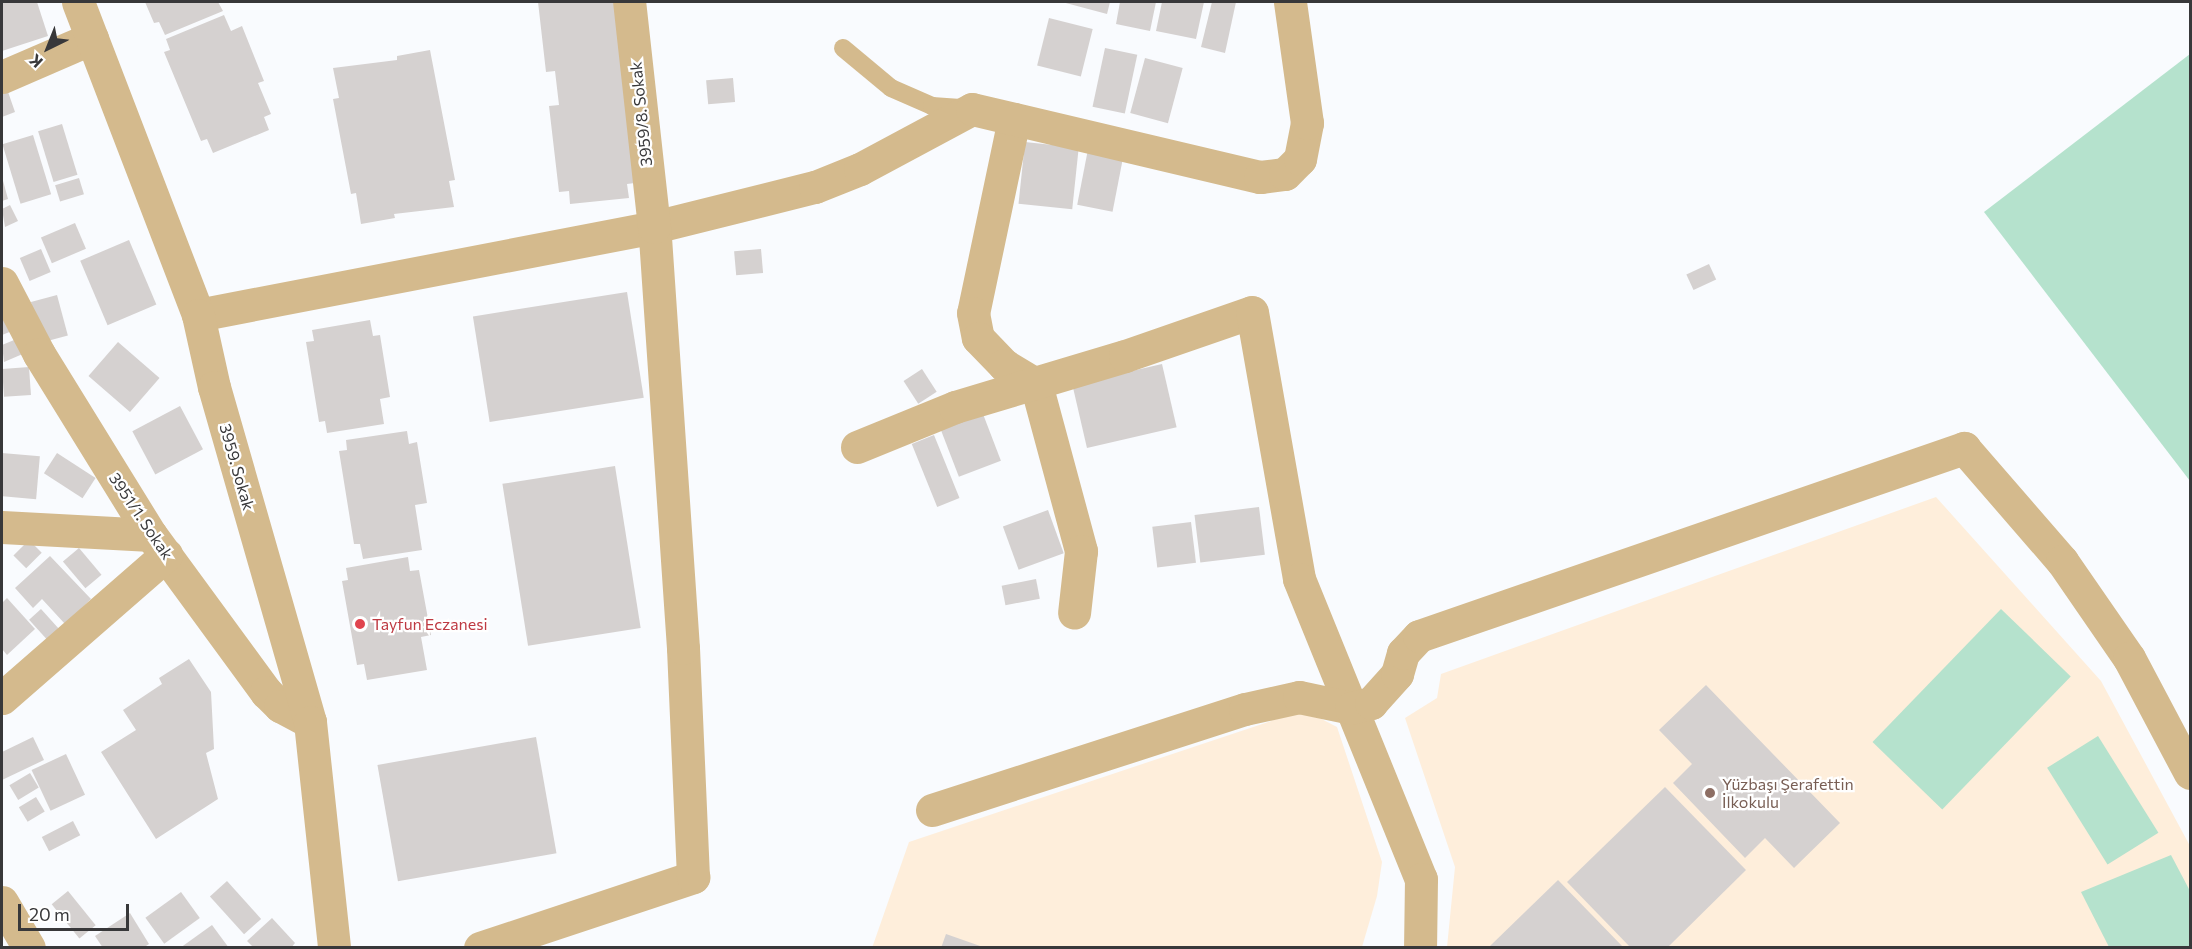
<!DOCTYPE html>
<html>
<head>
<meta charset="utf-8">
<style>
  body { margin:0 }
  #map { position:relative; width:2192px; height:949px; overflow:hidden; background:#f9fbfe; font-family:Commissioner,sans-serif }
  div>[style] { position:absolute }
  [style*='--x'] { left:calc(var(--x)*1px); top:calc(var(--y)*1px); width:calc(var(--w)*1px); rotate:calc(var(--a)*1deg) }
  .education>* { inset:0; background:#feeedb }
  .green>* { inset:0; background:#b5e2cd; transform-origin:0 0 }
  .building>* { inset:0; background:#d5d1d0; transform-origin:0 0 }
  .service>* { height:18px; margin:-9px; padding:0 9px; transform-origin:9px; border-radius:9px; background:#d4ba8d }
  .minor>* { height:33px; margin:-16.5px; padding:0 16.5px; transform-origin:16.5px; border-radius:16.5px; background:#d4ba8d }
  .tertiary>* { height:33px; margin:-16.5px; padding:0 16.5px; transform-origin:16.5px; border-radius:16.5px; background:#d4ba8d }
  .dots>* { width:16px; height:16px; translate:-50% -50%; box-sizing:border-box; border:3px solid #fff; border-radius:50% }
  span { translate:-50% -50%; white-space:nowrap; text-align:center; line-height:1.15; -webkit-text-stroke:4.5px #fff; paint-order:stroke }
  .street-label { font-size:16px; color:#38383a }
  .health-label { font-size:16px; color:#be3a42 }
  .left { translate:0 -50%; text-align:left }
  .education-label { font-size:16px; color:#785e54 }
  .frame { position:absolute; inset:0; border:3px solid #38383a; pointer-events:none }
  .north { position:absolute; left:18px; top:18px; width:60px; height:60px; -webkit-text-stroke:4px #fff; paint-order:stroke; rotate:223deg; font-size:16px; font-weight:700; line-height:24px; text-align:center; color:#38383a }
  .north::after { content:''; display:block; margin:auto; width:21px; height:27px; background:#38383a; clip-path:polygon(50% 0,100% 100%,50% 72%,0 100%) }
  .scale { position:absolute; left:18px; top:904px; width:111px; height:27px; box-sizing:border-box; border:3px solid #38383a; border-top:0; padding-left:8px; font-size:18px; line-height:21px; white-space:nowrap; color:#38383a; -webkit-text-stroke:4px #fff; paint-order:stroke }
</style>
</head>
<body>
<div id="map">
  <div class="education">
    <i style="clip-path:polygon(1936px 497px,2101px 681px,2190px 846px,2190px 947px,1447px 947px,1455px 867px,1405px 718px,1437px 698px,1441px 674px)"></i>
    <i style="clip-path:polygon(1304px 710px,1337px 727px,1382px 862px,1377px 896px,1362px 947px,872px 948px,909px 842px)"></i>
  </div>
  <div class="green">
    <i style="clip-path:polygon(2190px 54px,2190px 481px,1984px 212px)"></i>
    <i style="left:2001px;top:609px;width:97px;height:185px;rotate:44deg"></i>
    <i style="left:2098px;top:736px;width:114px;height:60px;rotate:58deg"></i>
    <i style="clip-path:polygon(2171px 855px,2190px 891px,2190px 947px,2109px 947px,2081px 892px)"></i>
  </div>
  <div class="building">
    <i style="clip-path:polygon(2px 2px,37px 2px,48px 36px,2px 51px)"></i>
    <i style="clip-path:polygon(145px 2px,218px 2px,223px 11px,165px 35px,159px 22px,154px 23px)"></i>
    <i style="clip-path:polygon(538px 2px,614px 2px,635px 183px,627px 184px,629px 198px,570px 204px,569px 191px,559px 192px,549px 106px,559px 105px,555px 71px,546px 72px)"></i>
    <i style="clip-path:polygon(1062px 2px,1110px 2px,1107px 14px)"></i>
    <i style="clip-path:polygon(1120px 2px,1156px 2px,1150px 31px,1116px 24px)"></i>
    <i style="clip-path:polygon(1162px 2px,1204px 2px,1196px 39px,1156px 31px)"></i>
    <i style="clip-path:polygon(1212px 2px,1236px 2px,1225px 53px,1201px 47px)"></i>
    <i style="clip-path:polygon(224px 15px,231px 31px,242px 26px,264px 81px,258px 83px,271px 114px,264px 117px,269px 130px,213px 153px,207px 139px,201px 141px,164px 52px,170px 50px,166px 39px)"></i>
    <i style="left:1049px;top:18px;width:45px;height:49px;rotate:14deg"></i>
    <i style="left:1105px;top:48px;width:33px;height:60px;rotate:12deg"></i>
    <i style="clip-path:polygon(430px 50px,455px 180px,449px 181px,454px 207px,394px 214px,395px 218px,361px 224px,356px 193px,351px 194px,333px 99px,339px 98px,333px 68px,397px 60px,397px 56px)"></i>
    <i style="left:1145px;top:58px;width:39px;height:57px;rotate:15deg"></i>
    <i style="left:733px;top:78px;width:24px;height:27px;rotate:85deg"></i>
    <i style="clip-path:polygon(7px 89px,15px 112px,2px 117px,2px 91px)"></i>
    <i style="left:62px;top:124px;width:53px;height:25px;rotate:73deg"></i>
    <i style="left:33px;top:135px;width:62px;height:32px;rotate:73deg"></i>
    <i style="left:1090px;top:139px;width:36px;height:67px;rotate:11deg"></i>
    <i style="left:1025px;top:142px;width:54px;height:62px;rotate:6deg"></i>
    <i style="clip-path:polygon(2px 177px,8px 199px,2px 201px)"></i>
    <i style="left:79px;top:178px;width:17px;height:25px;rotate:73deg"></i>
    <i style="clip-path:polygon(10px 205px,18px 221px,5px 227px,2px 209px)"></i>
    <i style="left:75px;top:223px;width:28px;height:37px;rotate:67deg"></i>
    <i style="left:129px;top:240px;width:70px;height:53px;rotate:67deg"></i>
    <i style="left:41px;top:249px;width:25px;height:23px;rotate:67deg"></i>
    <i style="left:761px;top:249px;width:24px;height:27px;rotate:85deg"></i>
    <i style="left:1709px;top:264px;width:17px;height:25px;rotate:65deg"></i>
    <i style="left:627px;top:292px;width:107px;height:156px;rotate:81deg"></i>
    <i style="left:57px;top:295px;width:42px;height:27px;rotate:75deg"></i>
    <i style="clip-path:polygon(2px 304px,12px 331px,2px 335px)"></i>
    <i style="clip-path:polygon(370px 320px,373px 336px,380px 335px,390px 397px,380px 399px,384px 424px,327px 433px,325px 421px,319px 422px,306px 342px,314px 341px,312px 330px)"></i>
    <i style="clip-path:polygon(19px 338px,25px 353px,4px 362px,2px 345px)"></i>
    <i style="left:118px;top:342px;width:55px;height:45px;rotate:41deg"></i>
    <i style="left:1162px;top:364px;width:65px;height:92px;rotate:77deg"></i>
    <i style="left:29px;top:367px;width:28px;height:27px;rotate:86deg"></i>
    <i style="left:922px;top:369px;width:27px;height:22px;rotate:57deg"></i>
    <i style="left:180px;top:406px;width:49px;height:54px;rotate:62deg"></i>
    <i style="left:983px;top:414px;width:50px;height:45px;rotate:69deg"></i>
    <i style="clip-path:polygon(407px 431px,409px 444px,417px 442px,427px 503px,415px 505px,422px 550px,363px 559px,360px 544px,354px 544px,339px 451px,347px 450px,346px 440px)"></i>
    <i style="left:934px;top:435px;width:68px;height:24px;rotate:68deg"></i>
    <i style="left:2px;top:453px;width:38px;height:43px;rotate:5deg"></i>
    <i style="left:57px;top:453px;width:46px;height:24px;rotate:33deg"></i>
    <i style="left:615px;top:466px;width:164px;height:114px;rotate:81deg"></i>
    <i style="left:1259px;top:507px;width:48px;height:65px;rotate:83deg"></i>
    <i style="left:1048px;top:510px;width:46px;height:48px;rotate:70deg"></i>
    <i style="left:1191px;top:522px;width:41px;height:39px;rotate:83deg"></i>
    <i style="left:29px;top:540px;width:18px;height:22px;rotate:45deg"></i>
    <i style="left:79px;top:548px;width:35px;height:21px;rotate:50deg"></i>
    <i style="clip-path:polygon(50px 556px,91px 599px,65px 624px,42px 599px,33px 608px,15px 588px)"></i>
    <i style="clip-path:polygon(408px 557px,410px 571px,419px 570px,431px 635px,421px 637px,427px 670px,367px 680px,364px 664px,357px 665px,342px 581px,348px 580px,346px 568px)"></i>
    <i style="left:1036px;top:579px;width:20px;height:35px;rotate:79deg"></i>
    <i style="clip-path:polygon(7px 598px,35px 629px,7px 655px,2px 649px,2px 603px)"></i>
    <i style="left:41px;top:609px;width:30px;height:16px;rotate:48deg"></i>
    <i style="clip-path:polygon(189px 659px,211px 692px,214px 749px,206px 753px,218px 799px,156px 839px,101px 752px,136px 730px,123px 710px,162px 684px,159px 678px)"></i>
    <i style="clip-path:polygon(1706px 685px,1840px 823px,1794px 868px,1765px 838px,1745px 858px,1673px 783px,1692px 764px,1659px 730px)"></i>
    <i style="clip-path:polygon(33px 737px,44px 760px,2px 780px,2px 752px)"></i>
    <i style="left:536px;top:737px;width:118px;height:161px;rotate:80deg"></i>
    <i style="left:66px;top:754px;width:45px;height:38px;rotate:65deg"></i>
    <i style="left:30px;top:773px;width:17px;height:24px;rotate:59deg"></i>
    <i style="clip-path:polygon(1665px 787px,1746px 870px,1667px 948px,1631px 948px,1567px 882px)"></i>
    <i style="left:36px;top:797px;width:17px;height:20px;rotate:59deg"></i>
    <i style="left:73px;top:821px;width:16px;height:35px;rotate:63deg"></i>
    <i style="clip-path:polygon(1558px 880px,1624px 948px,1492px 948px,1490px 946px)"></i>
    <i style="left:227px;top:881px;width:51px;height:23px;rotate:48deg"></i>
    <i style="left:68px;top:891px;width:44px;height:21px;rotate:51deg"></i>
    <i style="left:181px;top:892px;width:32px;height:44px;rotate:54deg"></i>
    <i style="clip-path:polygon(130px 913px,149px 944px,143px 948px,103px 948px,95px 936px)"></i>
    <i style="clip-path:polygon(272px 918px,295px 943px,291px 948px,254px 948px,247px 941px)"></i>
    <i style="clip-path:polygon(212px 925px,229px 948px,180px 948px)"></i>
    <i style="clip-path:polygon(946px 934px,983px 947px,983px 948px,941px 948px)"></i>
  </div>
  <div class="service">
    <i style="--x:843;--y:48;--w:62;--a:39.8"></i>
    <i style="--x:891;--y:88;--w:45;--a:23.7"></i>
    <i style="--x:932;--y:106;--w:32;--a:4"></i>
  </div>
  <div class="minor">
    <i style="--x:2;--y:77;--w:98;--a:-23.4"></i>
    <i style="--x:1014;--y:119;--w:198;--a:101.9"></i>
    <i style="--x:973;--y:313;--w:25;--a:79"></i>
    <i style="--x:978;--y:338;--w:37;--a:46"></i>
    <i style="--x:1004;--y:365;--w:37;--a:31"></i>
    <i style="--x:1036;--y:384;--w:173;--a:74.9"></i>
    <i style="--x:1081;--y:551;--w:62;--a:96.4"></i>
    <i style="--x:2;--y:283;--w:80;--a:62.5"></i>
    <i style="--x:39;--y:354;--w:213;--a:58.3"></i>
    <i style="--x:151;--y:535;--w:195;--a:53.8"></i>
    <i style="--x:266;--y:692;--w:20;--a:45"></i>
    <i style="--x:280;--y:706;--w:34;--a:28"></i>
    <i style="--x:198;--y:315;--w:464;--a:-10.9"></i>
    <i style="--x:654;--y:227;--w:166;--a:-14"></i>
    <i style="--x:815;--y:187;--w:48;--a:-21.8"></i>
    <i style="--x:860;--y:169;--w:127;--a:-28.2"></i>
    <i style="--x:972;--y:109;--w:296;--a:13.3"></i>
    <i style="--x:1260;--y:177;--w:25;--a:-7"></i>
    <i style="--x:1285;--y:174;--w:21;--a:-45"></i>
    <i style="--x:1300;--y:159;--w:37;--a:-79"></i>
    <i style="--x:1307;--y:123;--w:122;--a:-98"></i>
    <i style="--x:857;--y:447;--w:106;--a:-22.2"></i>
    <i style="--x:955;--y:407;--w:177;--a:-16.7"></i>
    <i style="--x:1125;--y:356;--w:134;--a:-19.1"></i>
    <i style="--x:1252;--y:312;--w:271;--a:80"></i>
    <i style="--x:1299;--y:579;--w:324;--a:67.9"></i>
    <i style="--x:1421;--y:879;--w:69;--a:90.8"></i>
    <i style="--x:2;--y:527;--w:149;--a:3.1"></i>
    <i style="--x:2;--y:698;--w:218;--a:-41.1"></i>
    <i style="--x:932;--y:810;--w:329;--a:-17.9"></i>
    <i style="--x:1245;--y:709;--w:55;--a:-12.5"></i>
    <i style="--x:1299;--y:697;--w:53;--a:11.9"></i>
    <i style="--x:1351;--y:708;--w:21;--a:-14"></i>
    <i style="--x:1371;--y:703;--w:39;--a:-48"></i>
    <i style="--x:1397;--y:674;--w:22;--a:-74"></i>
    <i style="--x:1403;--y:653;--w:23;--a:-47"></i>
    <i style="--x:1419;--y:636;--w:577;--a:-19.03"></i>
    <i style="--x:1964;--y:448;--w:150;--a:49.1"></i>
    <i style="--x:2062;--y:561;--w:118;--a:55.4"></i>
    <i style="--x:2129;--y:658;--w:130;--a:62.1"></i>
    <i style="--x:2;--y:902;--w:53;--a:59.6"></i>
    <i style="--x:480;--y:948;--w:225;--a:-18.4"></i>
    <i style="--x:693;--y:877;--w:229;--a:-92.5"></i>
    <i style="--x:683;--y:648;--w:422;--a:-93.9"></i>
    <i style="--x:654;--y:227;--w:226;--a:-96.3"></i>
  </div>
  <div class="tertiary">
    <i style="--x:78;--y:2;--w:335;--a:69"></i>
    <i style="--x:198;--y:315;--w:74;--a:77.5"></i>
    <i style="--x:214;--y:387;--w:348;--a:74"></i>
    <i style="--x:310;--y:722;--w:227;--a:83.9"></i>
  </div>
  <div class="dots">
    <i style="left:360px;top:624px;background:#e0444e"></i>
    <i style="left:1710px;top:793px;background:#8d6e63"></i>
  </div>
  <div class="street-label">
    <span style="left:641px;top:114px;rotate:-96deg">3959/8. Sokak</span>
    <span style="left:237px;top:467px;rotate:74deg">3959. Sokak</span>
    <span style="left:141px;top:516px;rotate:56deg">3951/1. Sokak</span>
  </div>
  <div class="health-label">
    <span class="left" style="left:372px;top:624px">Tayfun Eczanesi</span>
  </div>
  <div class="education-label">
    <span class="left" style="left:1722px;top:793px">Yüzbaşı Şerafettin<br>İlkokulu</span>
  </div>
  <div class="frame"></div>
  <div class="north">K</div>
  <div class="scale">20 m</div>
</div>
</body>
</html>
